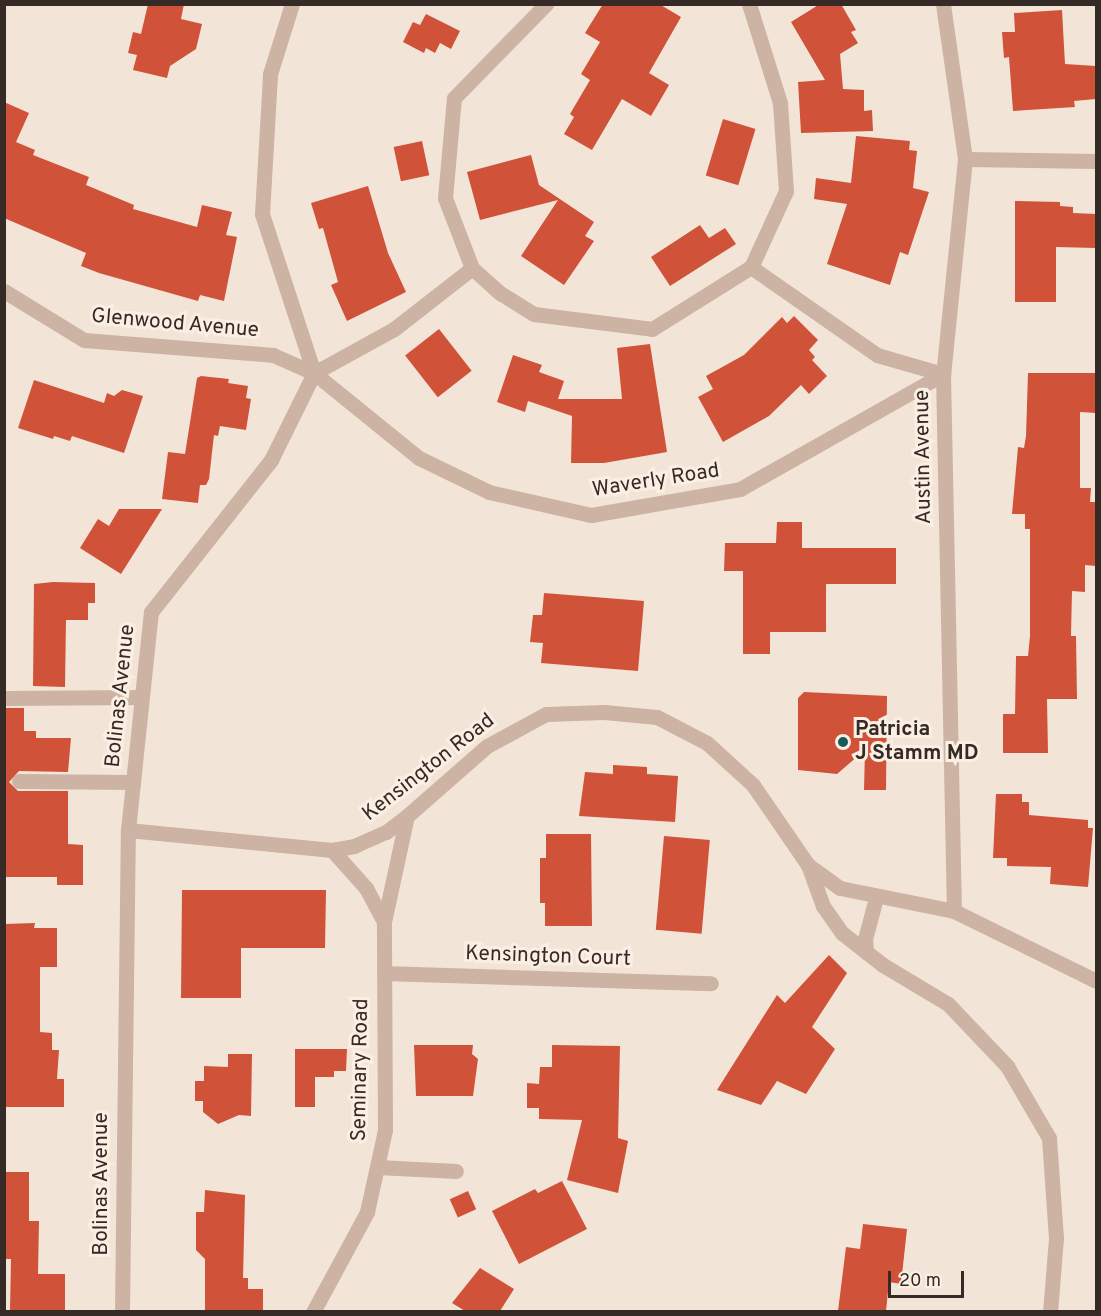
<!DOCTYPE html>
<html>
<head>
<meta charset="utf-8">
<style>
  body { margin:0 }
  #map { position:relative; width:1101px; height:1316px; overflow:hidden; background:#f3e4d8; font-family:Overpass,sans-serif }
  div>[style] { position:absolute }
  [style*='--x'] { left:calc(var(--x)*1px); top:calc(var(--y)*1px); width:calc(var(--w)*1px); rotate:calc(var(--a)*1deg) }
  .building>* { inset:0; background:#d05239; transform-origin:0 0 }
  .minor>* { height:15px; margin:-7.5px; padding:0 7.5px; transform-origin:7.5px; border-radius:7.5px; background:#ccb3a3 }
  .dots>* { width:16px; height:16px; translate:-50% -50%; box-sizing:border-box; border:3px solid #fbefe4; border-radius:50% }
  span { translate:-50% -50%; white-space:nowrap; text-align:center; line-height:1.15; -webkit-text-stroke:6px #fbefe4; paint-order:stroke }
  .street-label { font-size:21px; color:#362a26 }
  .poi-label { font-size:21px; color:#362a26; font-weight:700 }
  .left { translate:0 -50%; text-align:left }
  .frame { position:absolute; inset:0; border:6px solid #362a26; pointer-events:none }
  .scale { position:absolute; left:888px; top:1271px; width:76px; height:27px; box-sizing:border-box; border:3px solid #362a26; border-top:0; padding-left:8px; font-size:18px; line-height:21px; white-space:nowrap; color:#362a26; -webkit-text-stroke:4px #fbefe4; paint-order:stroke }
</style>
</head>
<body>
<div id="map">
  <div class="building">
    <i style="clip-path:polygon(148px 4px,184px 4px,181px 19px,202px 24px,196px 49px,170px 66px,167px 78px,133px 70px,137px 55px,128px 53px,133px 32px,141px 34px)"></i>
    <i style="clip-path:polygon(603px 4px,659px 4px,681px 17px,649px 73px,669px 85px,651px 116px,622px 99px,592px 150px,564px 134px,574px 117px,570px 114px,590px 80px,581px 74px,600px 42px,585px 33px)"></i>
    <i style="clip-path:polygon(820px 4px,841px 4px,856px 30px,851px 32px,858px 43px,840px 54px,843px 89px,864px 90px,864px 111px,872px 110px,873px 131px,801px 133px,798px 82px,825px 80px,791px 22px)"></i>
    <i style="clip-path:polygon(1062px 10px,1065px 64px,1096px 66px,1096px 99px,1074px 101px,1075px 107px,1013px 111px,1009px 57px,1004px 58px,1002px 32px,1015px 32px,1014px 13px)"></i>
    <i style="clip-path:polygon(426px 14px,460px 31px,451px 49px,440px 43px,435px 53px,426px 48px,424px 53px,403px 42px,413px 22px,420px 25px)"></i>
    <i style="clip-path:polygon(4px 102px,29px 113px,16px 142px,35px 150px,33px 155px,89px 177px,86px 185px,134px 205px,133px 209px,197px 227px,202px 205px,232px 212px,226px 235px,237px 237px,224px 301px,200px 295px,198px 301px,99px 273px,81px 266px,86px 253px,4px 218px)"></i>
    <i style="left:723px;top:119px;width:34px;height:59px;rotate:17deg"></i>
    <i style="clip-path:polygon(856px 136px,910px 141px,909px 150px,917px 151px,913px 188px,929px 192px,908px 255px,900px 252px,890px 285px,827px 264px,847px 204px,814px 199px,816px 178px,851px 183px)"></i>
    <i style="left:422px;top:141px;width:35px;height:29px;rotate:78deg"></i>
    <i style="clip-path:polygon(531px 155px,539px 185px,594px 222px,585px 236px,594px 241px,564px 285px,521px 256px,558px 200px,480px 220px,467px 172px)"></i>
    <i style="clip-path:polygon(368px 186px,388px 253px,406px 292px,347px 321px,331px 285px,338px 282px,323px 228px,319px 229px,311px 203px)"></i>
    <i style="clip-path:polygon(1015px 201px,1060px 202px,1060px 206px,1073px 207px,1073px 213px,1096px 214px,1096px 248px,1056px 247px,1056px 302px,1015px 302px)"></i>
    <i style="clip-path:polygon(700px 225px,709px 238px,725px 228px,736px 244px,670px 286px,651px 257px)"></i>
    <i style="clip-path:polygon(794px 316px,818px 340px,809px 350px,815px 357px,812px 360px,827px 376px,809px 394px,801px 385px,769px 416px,723px 442px,698px 397px,713px 389px,706px 376px,744px 355px,782px 317px,787px 323px)"></i>
    <i style="left:439px;top:329px;width:53px;height:43px;rotate:52deg"></i>
    <i style="clip-path:polygon(650px 344px,667px 452px,604px 463px,571px 463px,572px 416px,528px 401px,525px 412px,497px 402px,513px 355px,542px 365px,539px 372px,564px 381px,558px 399px,622px 399px,617px 348px)"></i>
    <i style="clip-path:polygon(1028px 373px,1096px 373px,1096px 413px,1080px 412px,1080px 488px,1091px 488px,1090px 502px,1096px 502px,1096px 566px,1085px 565px,1085px 592px,1072px 591px,1071px 636px,1076px 636px,1077px 699px,1047px 699px,1048px 753px,1003px 753px,1003px 714px,1015px 714px,1016px 656px,1028px 656px,1030px 636px,1030px 529px,1025px 529px,1025px 514px,1012px 514px,1018px 447px,1024px 448px,1026px 436px)"></i>
    <i style="clip-path:polygon(201px 376px,229px 379px,228px 383px,248px 386px,246px 398px,251px 399px,246px 430px,220px 426px,218px 436px,214px 435px,209px 479px,206px 485px,200px 485px,198px 503px,162px 499px,168px 452px,185px 454px,197px 378px)"></i>
    <i style="clip-path:polygon(34px 380px,104px 403px,107px 393px,114px 396px,122px 390px,143px 396px,124px 453px,72px 436px,70px 441px,54px 436px,53px 439px,18px 428px)"></i>
    <i style="clip-path:polygon(119px 509px,162px 509px,121px 574px,80px 548px,98px 519px,109px 526px)"></i>
    <i style="clip-path:polygon(777px 522px,802px 522px,802px 548px,896px 548px,896px 584px,826px 584px,826px 632px,770px 632px,770px 654px,743px 654px,743px 571px,724px 571px,725px 543px,776px 543px)"></i>
    <i style="clip-path:polygon(53px 582px,95px 583px,95px 603px,88px 603px,88px 620px,66px 620px,65px 687px,33px 686px,34px 584px)"></i>
    <i style="clip-path:polygon(544px 593px,644px 601px,638px 671px,541px 663px,543px 643px,530px 642px,533px 615px,542px 615px)"></i>
    <i style="clip-path:polygon(804px 692px,887px 696px,886px 790px,864px 790px,865px 750px,837px 774px,798px 770px,798px 698px)"></i>
    <i style="clip-path:polygon(4px 708px,24px 708px,24px 731px,36px 731px,36px 738px,71px 738px,68px 772px,19px 771px,9px 782px,18px 791px,68px 791px,68px 844px,83px 845px,83px 885px,57px 885px,57px 877px,4px 877px)"></i>
    <i style="clip-path:polygon(613px 765px,647px 767px,647px 774px,678px 776px,675px 822px,579px 816px,585px 772px,613px 774px)"></i>
    <i style="clip-path:polygon(996px 794px,1022px 794px,1022px 802px,1029px 802px,1029px 815px,1088px 820px,1088px 828px,1093px 828px,1088px 887px,1050px 884px,1051px 867px,1007px 866px,1007px 858px,993px 858px)"></i>
    <i style="clip-path:polygon(546px 834px,591px 834px,592px 926px,545px 926px,545px 903px,540px 903px,540px 858px,546px 858px)"></i>
    <i style="left:664px;top:836px;width:46px;height:94px;rotate:5deg"></i>
    <i style="clip-path:polygon(182px 890px,326px 890px,325px 948px,241px 948px,241px 998px,181px 998px)"></i>
    <i style="clip-path:polygon(35px 923px,34px 928px,57px 928px,57px 967px,40px 967px,40px 1032px,52px 1033px,52px 1050px,59px 1050px,57px 1079px,64px 1079px,64px 1107px,4px 1107px,4px 924px)"></i>
    <i style="clip-path:polygon(829px 955px,847px 973px,812px 1027px,835px 1049px,806px 1094px,777px 1081px,761px 1105px,717px 1090px,777px 995px,785px 1003px)"></i>
    <i style="clip-path:polygon(414px 1045px,473px 1045px,472px 1054px,478px 1059px,473px 1096px,416px 1096px)"></i>
    <i style="clip-path:polygon(552px 1045px,620px 1046px,618px 1138px,628px 1141px,618px 1193px,567px 1180px,582px 1120px,539px 1119px,539px 1108px,527px 1108px,527px 1083px,539px 1084px,540px 1067px,552px 1067px)"></i>
    <i style="clip-path:polygon(295px 1049px,347px 1049px,346px 1071px,334px 1071px,334px 1077px,315px 1077px,315px 1107px,295px 1107px)"></i>
    <i style="clip-path:polygon(228px 1054px,252px 1054px,251px 1116px,239px 1115px,218px 1124px,203px 1112px,203px 1101px,195px 1101px,195px 1081px,204px 1081px,204px 1066px,228px 1067px)"></i>
    <i style="clip-path:polygon(4px 1172px,29px 1172px,29px 1221px,39px 1221px,38px 1274px,65px 1274px,65px 1311px,10px 1310px,11px 1259px,4px 1259px)"></i>
    <i style="clip-path:polygon(562px 1181px,587px 1229px,519px 1264px,492px 1211px,535px 1189px,538px 1193px)"></i>
    <i style="clip-path:polygon(205px 1190px,245px 1195px,243px 1278px,248px 1278px,248px 1289px,263px 1289px,263px 1311px,205px 1311px,205px 1259px,196px 1250px,196px 1212px,204px 1212px)"></i>
    <i style="left:468px;top:1191px;width:20px;height:20px;rotate:66deg"></i>
    <i style="clip-path:polygon(863px 1224px,907px 1229px,901px 1284px,889px 1282px,886px 1311px,838px 1311px,846px 1247px,860px 1249px)"></i>
    <i style="clip-path:polygon(480px 1268px,514px 1289px,500px 1311px,465px 1311px,452px 1303px)"></i>
  </div>
  <div class="minor">
    <i style="--x:749;--y:4;--w:104;--a:72.6"></i>
    <i style="--x:780;--y:103;--w:88;--a:86.1"></i>
    <i style="--x:786;--y:191;--w:84;--a:114.7"></i>
    <i style="--x:751;--y:267;--w:154;--a:34.9"></i>
    <i style="--x:877;--y:355;--w:69;--a:16.1"></i>
    <i style="--x:943;--y:4;--w:157;--a:81.9"></i>
    <i style="--x:965;--y:159;--w:216;--a:95.8"></i>
    <i style="--x:943;--y:374;--w:537;--a:88.83"></i>
    <i style="--x:965;--y:159;--w:131;--a:0.9"></i>
    <i style="--x:472;--y:268;--w:38;--a:42"></i>
    <i style="--x:500;--y:293;--w:40;--a:32"></i>
    <i style="--x:534;--y:314;--w:119;--a:7.2"></i>
    <i style="--x:652;--y:329;--w:117;--a:-32.1"></i>
    <i style="--x:4;--y:291;--w:94;--a:31.5"></i>
    <i style="--x:84;--y:340;--w:190;--a:4.5"></i>
    <i style="--x:273;--y:355;--w:45;--a:23.7"></i>
    <i style="--x:314;--y:373;--w:135;--a:39"></i>
    <i style="--x:419;--y:458;--w:78;--a:25.9"></i>
    <i style="--x:489;--y:492;--w:105;--a:12.7"></i>
    <i style="--x:591;--y:515;--w:151;--a:-9.9"></i>
    <i style="--x:740;--y:489;--w:233;--a:-29.5"></i>
    <i style="--x:314;--y:373;--w:91;--a:-28.8"></i>
    <i style="--x:394;--y:329;--w:99;--a:-38"></i>
    <i style="--x:472;--y:268;--w:75;--a:-111.1"></i>
    <i style="--x:445;--y:198;--w:100;--a:-84.9"></i>
    <i style="--x:454;--y:98;--w:132;--a:-45.6"></i>
    <i style="--x:4;--y:698;--w:138;--a:-0.4"></i>
    <i style="--x:19;--y:781;--w:114;--a:0.5"></i>
    <i style="--x:128;--y:830;--w:205;--a:5.6"></i>
    <i style="--x:332;--y:850;--w:22;--a:-10"></i>
    <i style="--x:354;--y:846;--w:35;--a:-24"></i>
    <i style="--x:386;--y:832;--w:26;--a:-37"></i>
    <i style="--x:407;--y:816;--w:106;--a:-41.2"></i>
    <i style="--x:487;--y:746;--w:67;--a:-28.5"></i>
    <i style="--x:546;--y:714;--w:58;--a:-2"></i>
    <i style="--x:604;--y:712;--w:53;--a:5.4"></i>
    <i style="--x:657;--y:717;--w:56;--a:27.5"></i>
    <i style="--x:707;--y:743;--w:62;--a:42.4"></i>
    <i style="--x:753;--y:785;--w:97;--a:55.5"></i>
    <i style="--x:808;--y:865;--w:39;--a:36"></i>
    <i style="--x:840;--y:888;--w:116;--a:11.4"></i>
    <i style="--x:954;--y:911;--w:158;--a:26.2"></i>
    <i style="--x:332;--y:850;--w:51;--a:48.2"></i>
    <i style="--x:366;--y:888;--w:38;--a:62"></i>
    <i style="--x:808;--y:865;--w:44;--a:69.9"></i>
    <i style="--x:823;--y:906;--w:33;--a:55"></i>
    <i style="--x:842;--y:933;--w:52;--a:38"></i>
    <i style="--x:883;--y:965;--w:76;--a:31"></i>
    <i style="--x:948;--y:1004;--w:86;--a:46.4"></i>
    <i style="--x:1007;--y:1066;--w:83;--a:59.7"></i>
    <i style="--x:1049;--y:1138;--w:100;--a:86"></i>
    <i style="--x:1056;--y:1238;--w:74;--a:94.6"></i>
    <i style="--x:866;--y:952;--w:13;--a:-94"></i>
    <i style="--x:865;--y:939;--w:42;--a:-75"></i>
    <i style="--x:384;--y:973;--w:327;--a:1.8"></i>
    <i style="--x:377;--y:1167;--w:79;--a:2.9"></i>
    <i style="--x:122;--y:1312;--w:482;--a:-89.3"></i>
    <i style="--x:128;--y:830;--w:219;--a:-84"></i>
    <i style="--x:151;--y:612;--w:194;--a:-51.7"></i>
    <i style="--x:271;--y:460;--w:97;--a:-63.7"></i>
    <i style="--x:314;--y:373;--w:167;--a:-108.1"></i>
    <i style="--x:262;--y:214;--w:140;--a:-86.7"></i>
    <i style="--x:270;--y:74;--w:73;--a:-72.6"></i>
    <i style="--x:313;--y:1312;--w:114;--a:-61.6"></i>
    <i style="--x:367;--y:1212;--w:84;--a:-77.6"></i>
    <i style="--x:385;--y:1130;--w:208;--a:-90.3"></i>
    <i style="--x:384;--y:922;--w:108;--a:-77.8"></i>
  </div>
  <div class="dots">
    <i style="left:843px;top:742px;background:#185b5a"></i>
  </div>
  <div class="street-label">
    <span style="left:175px;top:324px;rotate:5deg">Glenwood Avenue</span>
    <span style="left:924px;top:457px;rotate:-91deg">Austin Avenue</span>
    <span style="left:656px;top:481px;rotate:-9deg">Waverly Road</span>
    <span style="left:121px;top:696px;rotate:-84deg">Bolinas Avenue</span>
    <span style="left:429px;top:768px;rotate:-38deg">Kensington Road</span>
    <span style="left:548px;top:957px;rotate:2deg">Kensington Court</span>
    <span style="left:361px;top:1070px;rotate:-89deg">Seminary Road</span>
    <span style="left:102px;top:1184px;rotate:-90deg">Bolinas Avenue</span>
  </div>
  <div class="poi-label">
    <span class="left" style="left:855px;top:742px">Patricia<br>J Stamm MD</span>
  </div>
  <div class="frame"></div>
  <div class="scale">20 m</div>
</div>
</body>
</html>
